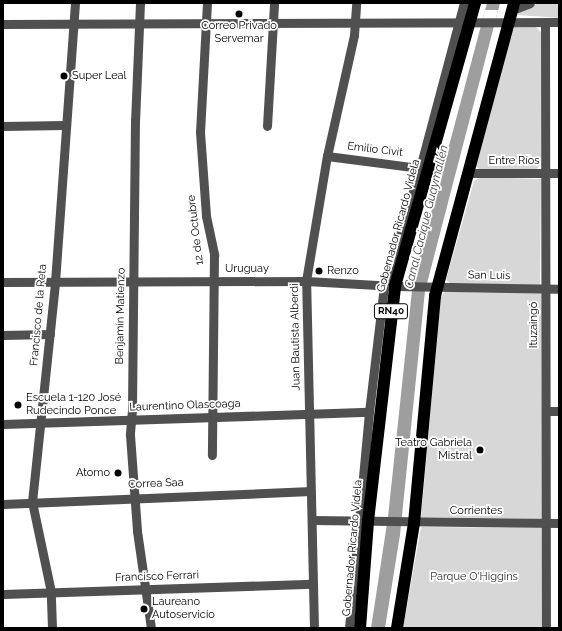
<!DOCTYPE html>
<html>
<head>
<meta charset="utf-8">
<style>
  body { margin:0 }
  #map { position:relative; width:562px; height:631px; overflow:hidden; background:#fff; font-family:Raleway,sans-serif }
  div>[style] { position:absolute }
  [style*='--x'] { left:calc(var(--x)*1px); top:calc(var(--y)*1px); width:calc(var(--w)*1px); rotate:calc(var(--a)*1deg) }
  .green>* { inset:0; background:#d7d7d7 }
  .water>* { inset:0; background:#9e9e9e }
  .pier>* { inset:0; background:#fff }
  .minor>* { height:9px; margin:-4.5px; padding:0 4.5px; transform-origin:4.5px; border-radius:4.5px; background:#505050 }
  .highway>* { height:12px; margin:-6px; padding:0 6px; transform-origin:6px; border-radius:6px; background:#000 }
  .dots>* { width:11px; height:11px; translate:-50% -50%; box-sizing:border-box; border:2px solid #fff; border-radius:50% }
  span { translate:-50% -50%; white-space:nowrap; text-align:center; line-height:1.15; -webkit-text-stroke:3.5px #fff; paint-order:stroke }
  .shield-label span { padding:1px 3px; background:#fff; border:1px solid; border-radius:3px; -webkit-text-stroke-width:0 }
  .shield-label { font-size:10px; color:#000; font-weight:700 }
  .poi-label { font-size:11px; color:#000 }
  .left { translate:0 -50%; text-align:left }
  .right { translate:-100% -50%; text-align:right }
  .street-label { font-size:11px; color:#000 }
  .park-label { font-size:11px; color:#2e2e2e }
  .water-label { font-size:12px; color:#3f3f3f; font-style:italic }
  .frame { position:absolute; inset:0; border:4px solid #000; pointer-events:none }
</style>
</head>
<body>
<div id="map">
  <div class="green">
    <i style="clip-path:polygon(539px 3px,559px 3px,559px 18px,518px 15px,519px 11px)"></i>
    <i style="clip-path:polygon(513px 27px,535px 26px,541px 32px,541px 164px,537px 169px,479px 169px,476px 166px)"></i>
    <i style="clip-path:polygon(482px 177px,541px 179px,540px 285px,450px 283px,446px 280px,474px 181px)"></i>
    <i style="clip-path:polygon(445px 291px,542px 293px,543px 519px,421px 517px,441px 297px)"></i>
    <i style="clip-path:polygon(421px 527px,543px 528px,544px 628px,403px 628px)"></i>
  </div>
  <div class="water">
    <i style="clip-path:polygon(487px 3px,500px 3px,425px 291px,400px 535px,385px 628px,371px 628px,388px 517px,413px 281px)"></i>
  </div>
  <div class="pier">
    <i style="clip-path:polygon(485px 10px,498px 10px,494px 26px,481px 26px)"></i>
  </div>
  <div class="minor">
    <i style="--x:140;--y:3;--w:117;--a:92.4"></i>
    <i style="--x:135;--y:120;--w:290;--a:90.6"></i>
    <i style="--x:132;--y:410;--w:25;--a:95"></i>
    <i style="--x:130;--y:435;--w:96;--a:85.8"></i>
    <i style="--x:137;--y:531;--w:98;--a:81.8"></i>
    <i style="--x:207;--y:3;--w:129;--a:93.1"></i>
    <i style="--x:200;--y:132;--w:84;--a:85.9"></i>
    <i style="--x:206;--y:216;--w:40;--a:78"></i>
    <i style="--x:214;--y:255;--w:200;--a:90.6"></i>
    <i style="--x:512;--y:10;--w:19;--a:-21"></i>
    <i style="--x:545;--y:22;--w:606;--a:89.91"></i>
    <i style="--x:3;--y:24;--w:556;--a:-0.21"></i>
    <i style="--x:3;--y:126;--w:62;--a:-0.9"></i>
    <i style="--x:267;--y:126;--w:123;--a:-86.7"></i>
    <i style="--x:327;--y:156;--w:94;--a:7.4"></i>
    <i style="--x:469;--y:173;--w:90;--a:0"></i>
    <i style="--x:3;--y:282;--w:303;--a:-0.2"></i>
    <i style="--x:306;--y:281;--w:89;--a:3.2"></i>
    <i style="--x:395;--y:286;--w:164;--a:1"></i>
    <i style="--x:3;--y:335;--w:47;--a:-1.2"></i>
    <i style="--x:546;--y:411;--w:13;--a:0"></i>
    <i style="--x:3;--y:424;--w:366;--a:-1.9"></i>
    <i style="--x:3;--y:504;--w:308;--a:-2.4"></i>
    <i style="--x:312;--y:520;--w:247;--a:0.7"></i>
    <i style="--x:3;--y:594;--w:309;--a:-1.9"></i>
    <i style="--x:52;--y:628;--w:36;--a:-92"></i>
    <i style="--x:51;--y:592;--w:92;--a:-101.9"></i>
    <i style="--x:32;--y:502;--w:221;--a:-84"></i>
    <i style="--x:55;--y:282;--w:280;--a:-85.9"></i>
    <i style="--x:314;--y:628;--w:347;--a:-91.3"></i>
    <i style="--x:306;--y:281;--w:127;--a:-80.5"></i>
    <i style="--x:327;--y:156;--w:124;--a:-77.4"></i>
    <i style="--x:354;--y:35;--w:32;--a:-86"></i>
    <i style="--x:349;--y:628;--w:217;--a:-84.7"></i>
    <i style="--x:369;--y:412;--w:127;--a:-83.2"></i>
    <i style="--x:384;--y:286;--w:123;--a:-73"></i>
    <i style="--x:420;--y:168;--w:171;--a:-75.1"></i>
  </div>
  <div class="highway">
    <i style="--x:360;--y:628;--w:107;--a:-85.7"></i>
    <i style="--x:368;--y:521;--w:237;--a:-83.4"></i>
    <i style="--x:395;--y:286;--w:294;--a:-74.2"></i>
    <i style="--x:397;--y:628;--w:106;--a:-80.8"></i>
    <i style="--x:414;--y:523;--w:228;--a:-84.7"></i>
    <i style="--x:435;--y:296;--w:303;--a:-74.9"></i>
  </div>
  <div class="dots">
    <i style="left:239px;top:14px;background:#000"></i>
    <i style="left:64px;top:76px;background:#000"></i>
    <i style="left:319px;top:271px;background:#000"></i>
    <i style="left:18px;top:405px;background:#000"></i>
    <i style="left:480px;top:450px;background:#000"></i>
    <i style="left:118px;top:473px;background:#000"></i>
    <i style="left:144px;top:609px;background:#000"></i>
  </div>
  <div class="shield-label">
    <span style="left:391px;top:311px">RN40</span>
  </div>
  <div class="poi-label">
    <span style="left:239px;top:33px">Correo Privado<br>Servemar</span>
    <span class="left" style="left:72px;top:76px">Super Leal</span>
    <span class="left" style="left:327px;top:271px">Renzo</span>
    <span class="left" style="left:26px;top:405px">Escuela 1-120 José<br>Rudecindo Ponce</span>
    <span class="right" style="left:472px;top:450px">Teatro Gabriela<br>Mistral</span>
    <span class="right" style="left:110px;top:473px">Atomo</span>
    <span class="left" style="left:152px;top:609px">Laureano<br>Autoservicio</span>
  </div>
  <div class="street-label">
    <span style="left:375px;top:150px;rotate:7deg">Emilio Civit</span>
    <span style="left:514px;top:161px">Entre Ríos</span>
    <span style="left:399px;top:226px;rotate:-75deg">Gobernador Ricardo Videla</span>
    <span style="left:196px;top:230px;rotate:-97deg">12 de Octubre</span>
    <span style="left:247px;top:269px">Uruguay</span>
    <span style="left:489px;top:276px;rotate:1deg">San Luis</span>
    <span style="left:39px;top:315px;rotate:-85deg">Francisco de la Reta</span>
    <span style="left:121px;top:316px;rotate:-89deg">Benjamín Matienzo</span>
    <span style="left:534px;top:325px;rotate:-90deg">Ituzaingó</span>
    <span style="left:296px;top:337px;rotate:-91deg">Juan Bautista Alberdi</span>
    <span style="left:185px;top:406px;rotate:-2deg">Laurentino Olascoaga</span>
    <span style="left:156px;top:484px;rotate:-2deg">Correa Saa</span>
    <span style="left:476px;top:511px">Corrientes</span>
    <span style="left:353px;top:548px;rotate:-85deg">Gobernador Ricardo Videla</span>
    <span style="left:157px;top:577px;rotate:-2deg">Francisco Ferrari</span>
  </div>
  <div class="park-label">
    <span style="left:474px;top:577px">Parque O'Higgins</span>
  </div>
  <div class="water-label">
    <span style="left:427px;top:217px;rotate:-76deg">Canal Cacique Guaymallén</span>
  </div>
  <div class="frame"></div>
</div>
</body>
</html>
